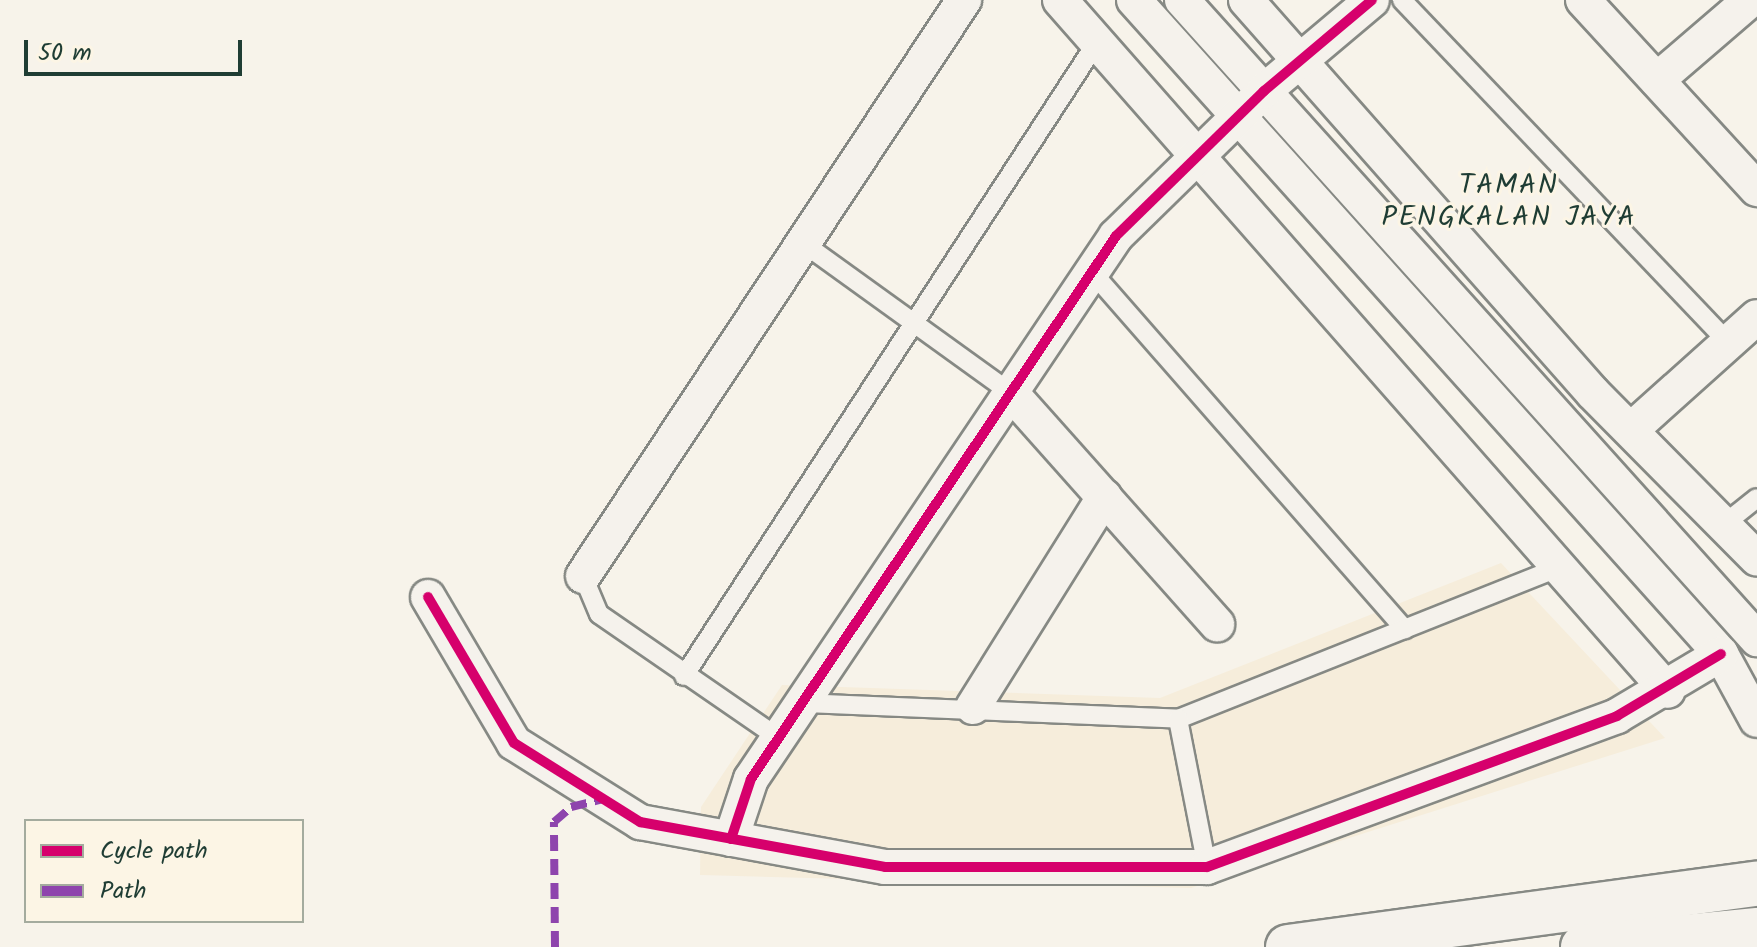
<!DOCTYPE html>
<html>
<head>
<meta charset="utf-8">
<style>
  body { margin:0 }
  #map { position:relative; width:1757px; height:947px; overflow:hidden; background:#f7f3ea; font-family:Kalam,sans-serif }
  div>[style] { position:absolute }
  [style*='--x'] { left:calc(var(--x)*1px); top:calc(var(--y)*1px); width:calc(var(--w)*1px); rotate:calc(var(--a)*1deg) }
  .built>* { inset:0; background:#f6eddb }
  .roads { filter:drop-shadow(2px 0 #868984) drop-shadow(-2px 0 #868984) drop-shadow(0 2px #868984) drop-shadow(0 -2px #868984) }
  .service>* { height:18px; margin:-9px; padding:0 9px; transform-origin:9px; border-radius:9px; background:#f5f2ec }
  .minor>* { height:34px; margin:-17px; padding:0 17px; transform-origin:17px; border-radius:17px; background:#f5f2ec }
  .secondary>* { height:44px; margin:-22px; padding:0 22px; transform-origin:22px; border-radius:22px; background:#f5f2ec }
  .quiet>* { height:8px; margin-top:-4px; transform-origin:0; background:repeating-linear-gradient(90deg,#8e44ad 0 16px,transparent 0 24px) }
  .cycleway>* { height:10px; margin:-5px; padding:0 5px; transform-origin:5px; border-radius:5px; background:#d6006c }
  span { translate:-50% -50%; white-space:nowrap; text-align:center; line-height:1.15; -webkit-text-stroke:6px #fcf5e5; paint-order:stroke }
  .neighbourhood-label { font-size:28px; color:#1f3d34; letter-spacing:2px }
  .legend { position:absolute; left:24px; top:819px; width:280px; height:104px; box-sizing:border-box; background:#fcf5e5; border:2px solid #a4ab9e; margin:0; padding:10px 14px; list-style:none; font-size:24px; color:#1f3d34 }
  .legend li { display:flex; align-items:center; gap:16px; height:40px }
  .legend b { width:40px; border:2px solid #a4ab9e }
  .scale { position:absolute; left:24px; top:40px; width:218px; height:36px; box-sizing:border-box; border:4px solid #1f3d34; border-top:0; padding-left:10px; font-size:24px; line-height:28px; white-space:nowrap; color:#1f3d34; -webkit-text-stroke:6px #fcf5e5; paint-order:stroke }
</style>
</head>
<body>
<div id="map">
  <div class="built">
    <i style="clip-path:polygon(1501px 563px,1665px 738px,1191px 888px,700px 875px,701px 807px,782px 685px,1160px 698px)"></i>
  </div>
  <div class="roads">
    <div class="service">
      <i style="--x:1402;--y:0;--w:472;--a:46.4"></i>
      <i style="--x:803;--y:243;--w:256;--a:35.8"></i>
      <i style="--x:1092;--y:272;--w:475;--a:48.8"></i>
      <i style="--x:1723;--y:525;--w:43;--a:-38.5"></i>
      <i style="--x:583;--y:576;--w:41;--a:67.2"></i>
      <i style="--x:599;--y:614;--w:219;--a:34.6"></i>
      <i style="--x:684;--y:676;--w:757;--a:-56.92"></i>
      <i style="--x:803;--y:703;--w:375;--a:2.4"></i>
      <i style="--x:1178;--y:719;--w:410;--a:-21.7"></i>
      <i style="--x:1178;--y:719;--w:151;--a:78.9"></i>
    </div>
    <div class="minor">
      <i style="--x:1060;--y:0;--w:920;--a:48.66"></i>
      <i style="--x:1134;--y:0;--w:879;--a:48.09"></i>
      <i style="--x:1721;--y:654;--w:75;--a:61.4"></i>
      <i style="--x:1182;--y:0;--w:860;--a:48.02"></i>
      <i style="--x:1246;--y:0;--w:524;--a:48.56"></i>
      <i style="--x:1593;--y:393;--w:233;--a:45.3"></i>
      <i style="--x:1583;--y:0;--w:257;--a:47.4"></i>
      <i style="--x:1657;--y:80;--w:123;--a:-40.7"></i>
      <i style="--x:1011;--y:393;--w:310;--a:48.3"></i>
      <i style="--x:1631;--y:430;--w:169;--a:-41.9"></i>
      <i style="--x:583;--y:576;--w:691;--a:-56.52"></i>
      <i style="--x:428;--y:597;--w:169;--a:59.5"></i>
      <i style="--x:514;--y:743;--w:149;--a:32.1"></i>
      <i style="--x:640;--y:822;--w:249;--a:10.4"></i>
      <i style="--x:885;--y:867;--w:322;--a:0"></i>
      <i style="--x:1207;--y:867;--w:437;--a:-20.2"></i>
      <i style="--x:1617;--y:716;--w:121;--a:-30.8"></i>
      <i style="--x:973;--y:707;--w:248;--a:-58"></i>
      <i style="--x:731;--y:839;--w:63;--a:-71.6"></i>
      <i style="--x:751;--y:779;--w:654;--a:-56.09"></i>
      <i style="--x:1116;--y:236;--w:207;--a:-44.4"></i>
      <i style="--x:1264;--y:91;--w:141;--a:-40.1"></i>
    </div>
    <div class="secondary">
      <i style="--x:1288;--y:947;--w:473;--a:-7.7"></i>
      <i style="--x:1583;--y:947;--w:175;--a:-5.6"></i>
    </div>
  </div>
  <div class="quiet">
    <i style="--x:555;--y:947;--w:125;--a:-90.5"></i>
    <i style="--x:554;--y:822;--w:23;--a:-41"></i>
    <i style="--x:571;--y:807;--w:34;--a:-14"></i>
  </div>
  <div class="cycleway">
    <i style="--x:428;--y:597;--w:169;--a:59.5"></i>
    <i style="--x:514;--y:743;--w:149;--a:32.1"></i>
    <i style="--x:640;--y:822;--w:249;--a:10.4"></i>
    <i style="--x:885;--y:867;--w:322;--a:0"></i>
    <i style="--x:1207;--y:867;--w:437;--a:-20.2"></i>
    <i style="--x:1617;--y:716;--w:121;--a:-30.8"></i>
    <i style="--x:731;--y:839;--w:63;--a:-71.6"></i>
    <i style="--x:751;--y:779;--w:654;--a:-56.09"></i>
    <i style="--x:1116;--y:236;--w:207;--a:-44.4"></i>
    <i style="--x:1264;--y:91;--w:141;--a:-40.1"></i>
  </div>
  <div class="neighbourhood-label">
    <span style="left:1509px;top:202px">TAMAN<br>PENGKALAN JAYA</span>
  </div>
  <ul class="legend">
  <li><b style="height:10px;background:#d6006c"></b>Cycle path</li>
  <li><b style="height:10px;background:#8e44ad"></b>Path</li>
  </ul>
  <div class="scale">50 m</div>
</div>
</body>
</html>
